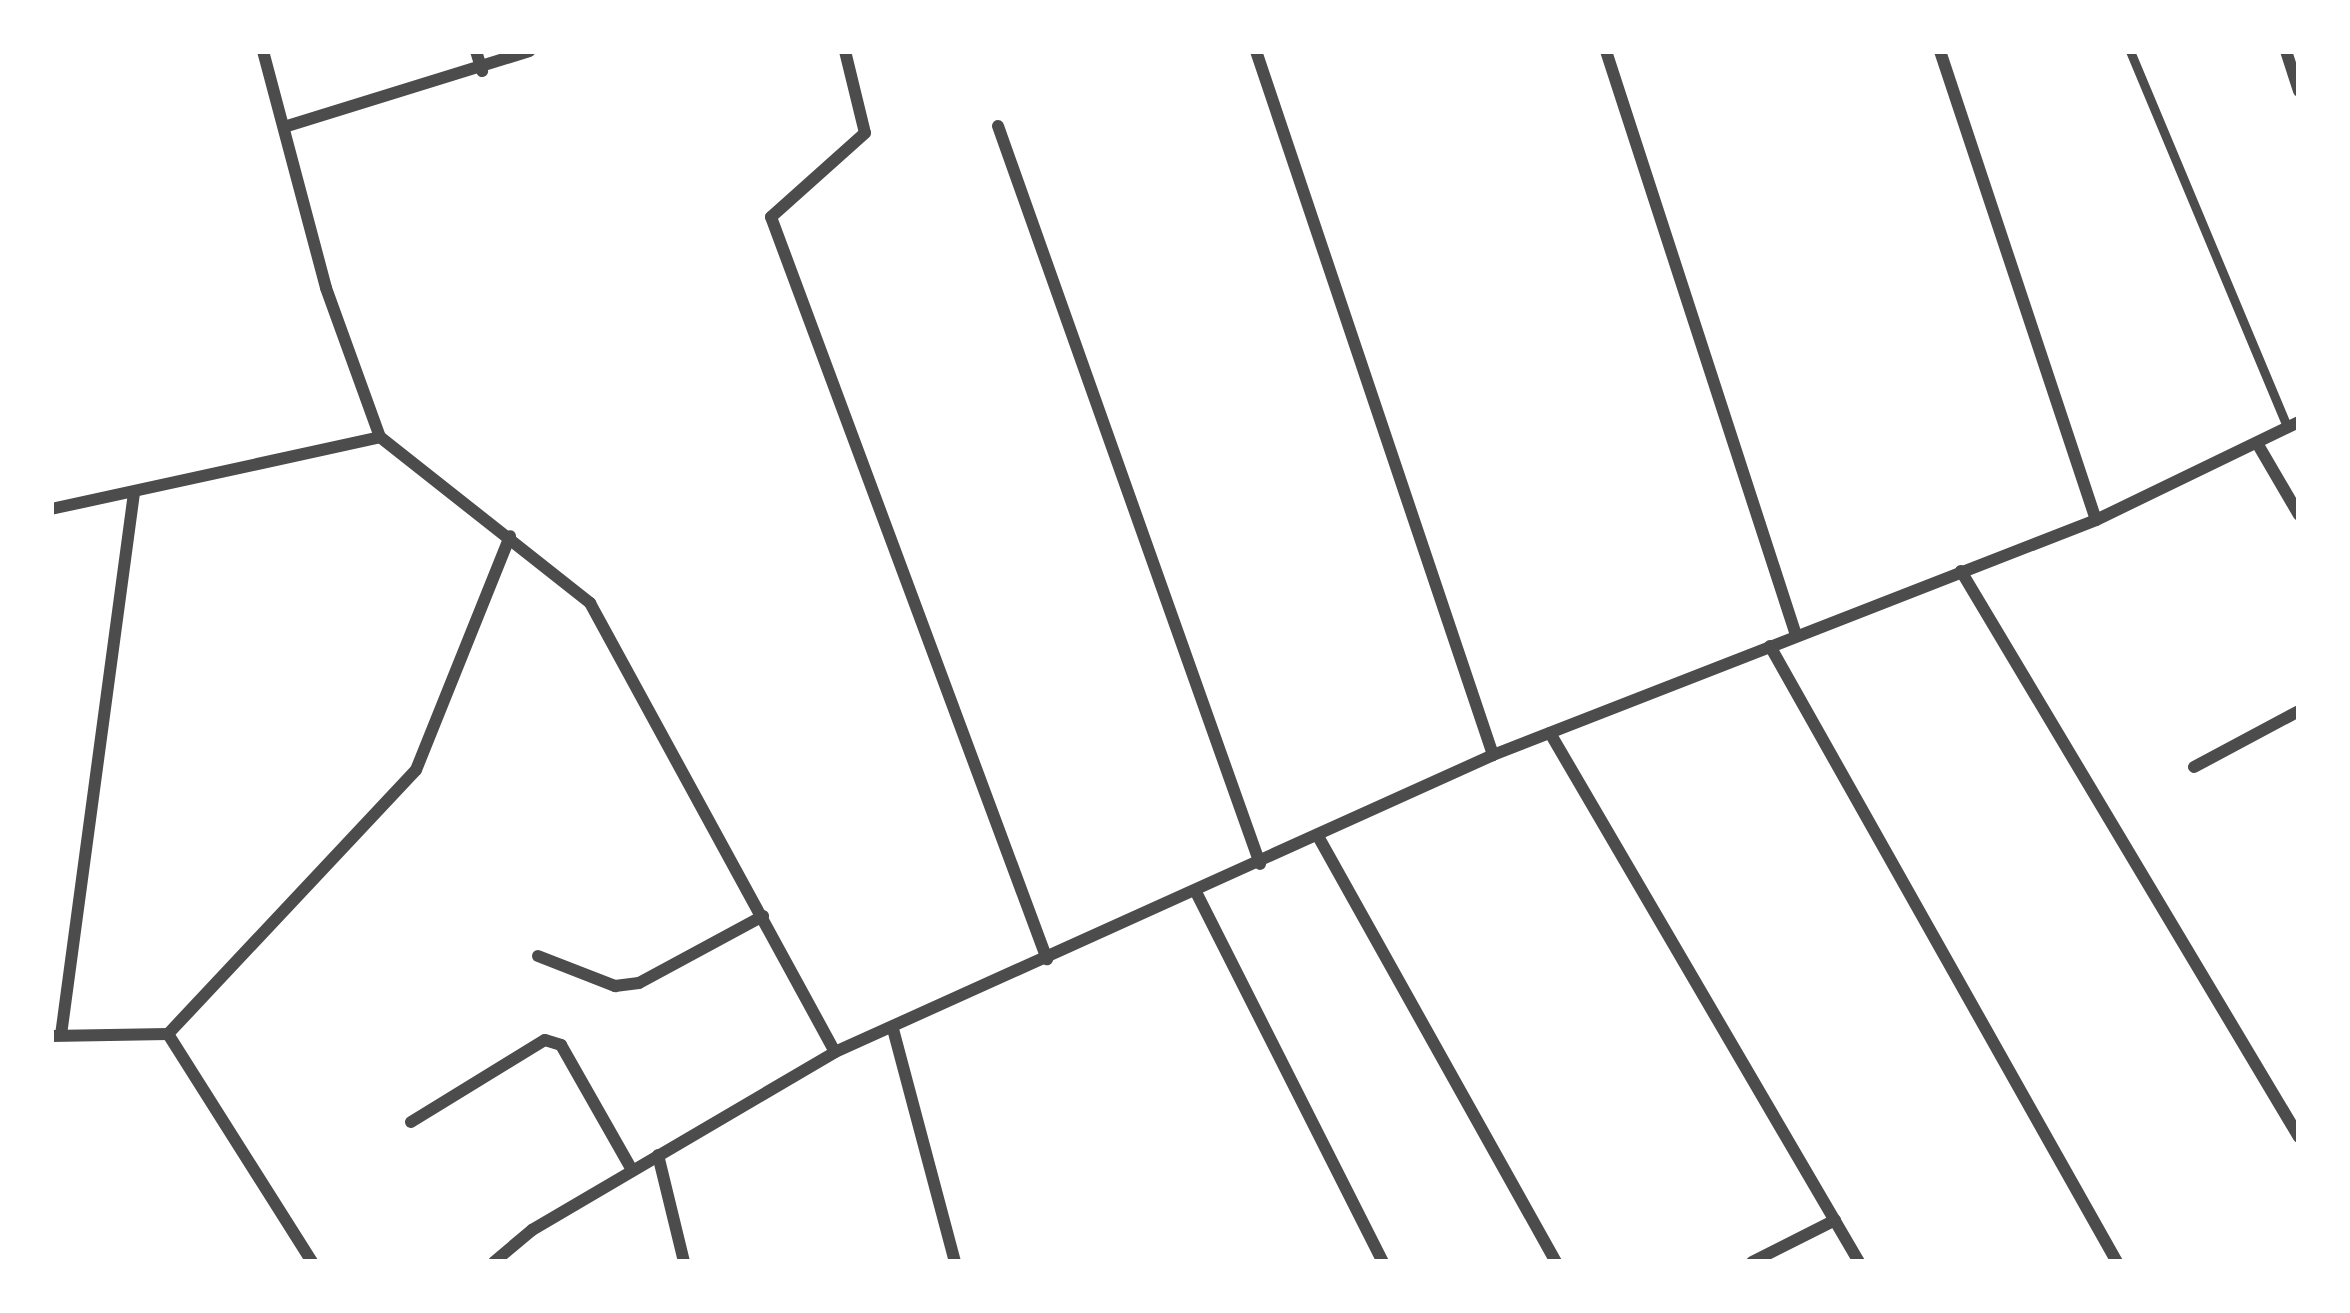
<!DOCTYPE html>
<html>
<head>
<meta charset="utf-8">
<style>
  body { margin:0 }
  #map { position:relative; width:2350px; height:1313px; overflow:hidden; background:#fff; font-family:"DM Sans",sans-serif }
  div>[style] { position:absolute }
  [style*='--x'] { left:calc(var(--x)*1px); top:calc(var(--y)*1px); width:calc(var(--w)*1px); rotate:calc(var(--a)*1deg) }
  .service>* { height:9px; margin:-4.5px; padding:0 4.5px; transform-origin:4.5px; border-radius:4.5px; background:#4c4c4c }
  .minor>* { height:12px; margin:-6px; padding:0 6px; transform-origin:6px; border-radius:6px; background:#4c4c4c }
  span { translate:-50% -50%; white-space:nowrap; text-align:center; line-height:1.15; -webkit-text-stroke:9px #fff; paint-order:stroke }
  .frame { position:absolute; inset:0; border:54px solid #fff; pointer-events:none }
</style>
</head>
<body>
<div id="map">
  <div class="service">
    <i style="--x:2130;--y:51;--w:407;--a:67.3"></i>
  </div>
  <div class="minor">
    <i style="--x:263;--y:51;--w:245;--a:75.1"></i>
    <i style="--x:326;--y:288;--w:158;--a:70.1"></i>
    <i style="--x:380;--y:437;--w:268;--a:38.3"></i>
    <i style="--x:590;--y:603;--w:511;--a:61.38"></i>
    <i style="--x:476;--y:51;--w:21;--a:73"></i>
    <i style="--x:845;--y:51;--w:84;--a:76.3"></i>
    <i style="--x:865;--y:133;--w:126;--a:138.2"></i>
    <i style="--x:771;--y:217;--w:792;--a:69.6"></i>
    <i style="--x:1256;--y:51;--w:743;--a:71.39"></i>
    <i style="--x:1606;--y:51;--w:614;--a:71.98"></i>
    <i style="--x:1940;--y:51;--w:494;--a:71.6"></i>
    <i style="--x:2286;--y:51;--w:42;--a:72"></i>
    <i style="--x:998;--y:126;--w:783;--a:70.45"></i>
    <i style="--x:284;--y:127;--w:257;--a:-17.2"></i>
    <i style="--x:2257;--y:443;--w:83;--a:59.7"></i>
    <i style="--x:51;--y:509;--w:337;--a:-12.3"></i>
    <i style="--x:1961;--y:571;--w:659;--a:59.16"></i>
    <i style="--x:1770;--y:646;--w:707;--a:60.61"></i>
    <i style="--x:1550;--y:733;--w:613;--a:59.71"></i>
    <i style="--x:2194;--y:767;--w:119;--a:-28.1"></i>
    <i style="--x:1319;--y:838;--w:486;--a:60.8"></i>
    <i style="--x:1197;--y:894;--w:412;--a:63.2"></i>
    <i style="--x:538;--y:956;--w:83;--a:21.3"></i>
    <i style="--x:615;--y:986;--w:24;--a:-7"></i>
    <i style="--x:639;--y:983;--w:141;--a:-28.4"></i>
    <i style="--x:893;--y:1029;--w:241;--a:75.1"></i>
    <i style="--x:168;--y:1034;--w:270;--a:57.7"></i>
    <i style="--x:61;--y:1035;--w:547;--a:-82.33"></i>
    <i style="--x:51;--y:1036;--w:117;--a:-1"></i>
    <i style="--x:168;--y:1034;--w:362;--a:-46.8"></i>
    <i style="--x:416;--y:770;--w:252;--a:-68.1"></i>
    <i style="--x:411;--y:1122;--w:157;--a:-31.5"></i>
    <i style="--x:545;--y:1040;--w:17;--a:17"></i>
    <i style="--x:561;--y:1045;--w:144;--a:60.4"></i>
    <i style="--x:658;--y:1155;--w:110;--a:76.3"></i>
    <i style="--x:494;--y:1262;--w:50;--a:-40.1"></i>
    <i style="--x:532;--y:1230;--w:351;--a:-30.4"></i>
    <i style="--x:835;--y:1052;--w:722;--a:-24.29"></i>
    <i style="--x:1493;--y:755;--w:647;--a:-21.29"></i>
    <i style="--x:2096;--y:520;--w:225;--a:-25.8"></i>
    <i style="--x:1752;--y:1262;--w:93;--a:-26.8"></i>
  </div>
  <div class="frame"></div>
</div>
</body>
</html>
